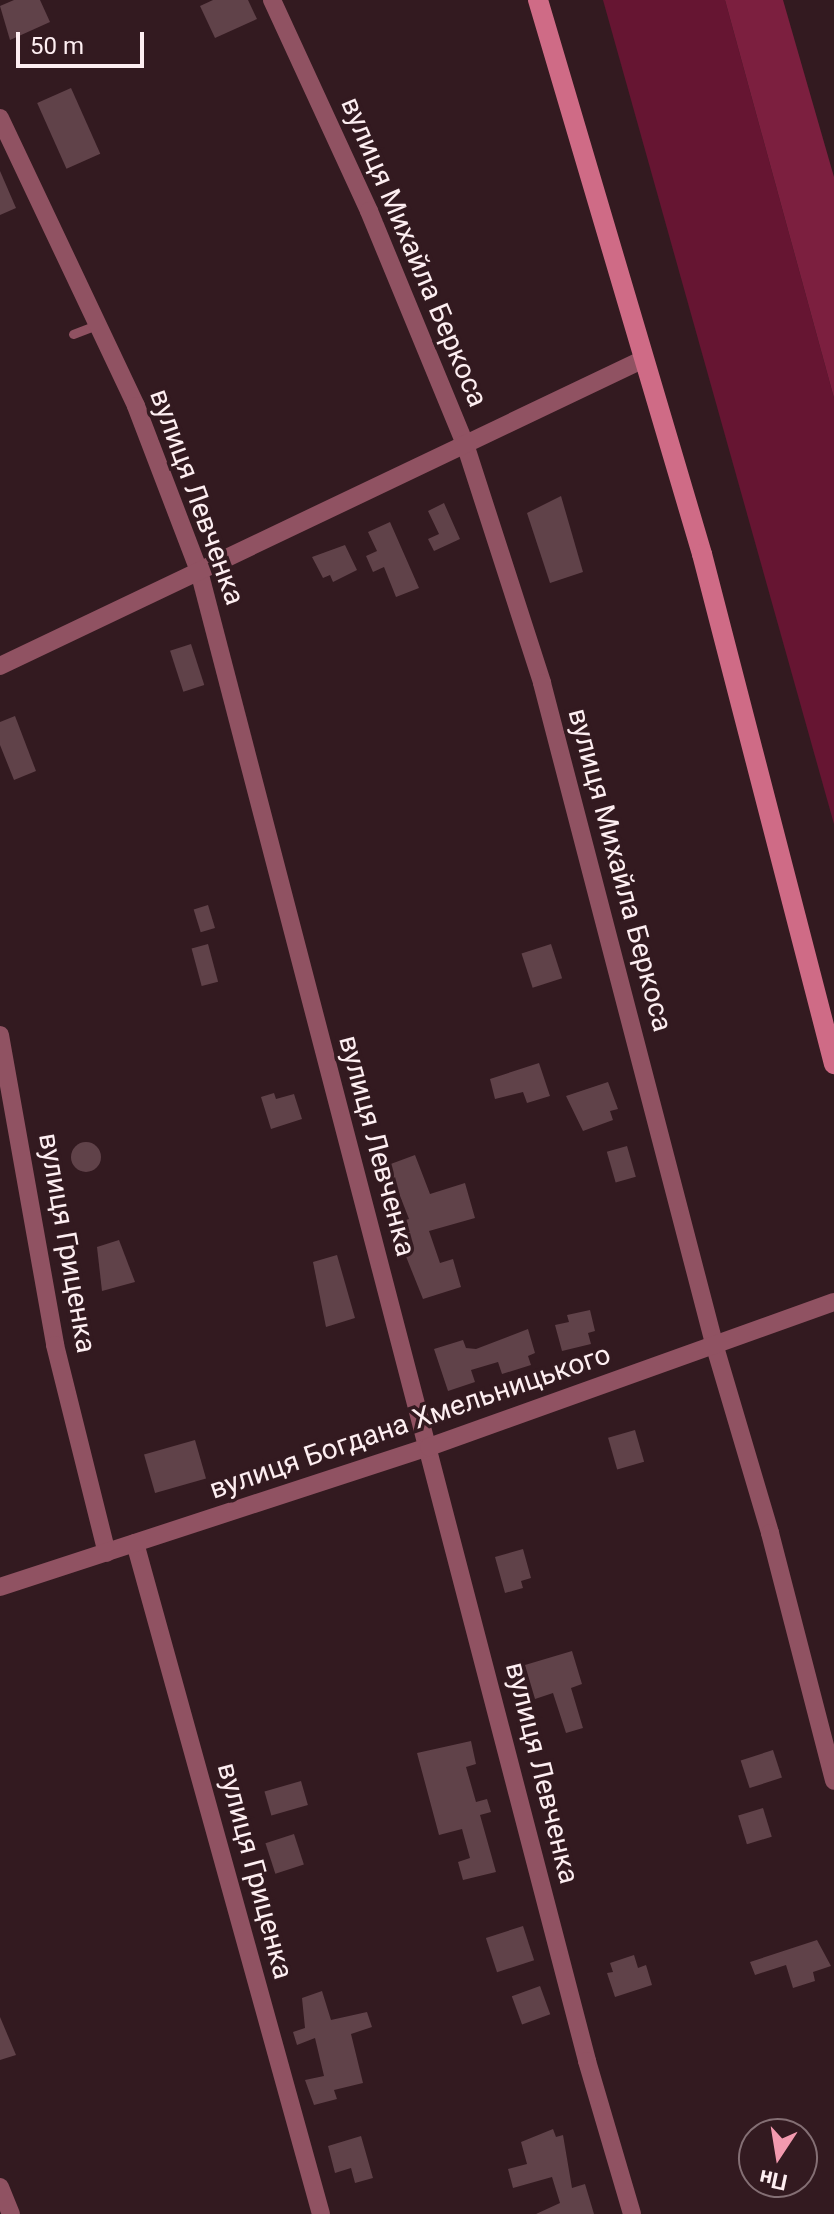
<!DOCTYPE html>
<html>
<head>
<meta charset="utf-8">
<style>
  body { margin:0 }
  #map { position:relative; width:834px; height:2214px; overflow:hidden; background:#331a20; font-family:Roboto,sans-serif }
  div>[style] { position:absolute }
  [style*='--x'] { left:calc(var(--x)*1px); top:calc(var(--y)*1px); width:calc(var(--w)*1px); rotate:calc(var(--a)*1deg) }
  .green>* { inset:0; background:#661532 }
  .forest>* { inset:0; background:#7c1f3f }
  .building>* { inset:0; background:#604249; transform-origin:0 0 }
  .round { border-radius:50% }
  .lane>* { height:9px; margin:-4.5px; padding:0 4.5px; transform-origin:4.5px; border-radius:4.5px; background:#905262 }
  .street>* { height:18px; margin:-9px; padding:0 9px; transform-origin:9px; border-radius:9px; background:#905262 }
  .secondary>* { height:20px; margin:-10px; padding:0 10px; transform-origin:10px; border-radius:10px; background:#cf6b86 }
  span { translate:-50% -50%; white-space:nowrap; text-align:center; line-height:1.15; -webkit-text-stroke:7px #331a20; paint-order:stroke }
  .street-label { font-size:28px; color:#fdeef1 }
  .north { position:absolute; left:738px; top:2118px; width:80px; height:80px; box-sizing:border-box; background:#331a20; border:2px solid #846f74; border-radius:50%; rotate:192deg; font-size:22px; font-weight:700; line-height:32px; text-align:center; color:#fdeef1 }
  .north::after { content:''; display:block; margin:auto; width:28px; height:36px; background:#f29aaf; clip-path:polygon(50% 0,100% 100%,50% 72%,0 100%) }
  .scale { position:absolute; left:16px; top:32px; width:128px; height:36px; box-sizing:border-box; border:4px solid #fdeef1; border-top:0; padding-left:10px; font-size:24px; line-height:28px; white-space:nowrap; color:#fdeef1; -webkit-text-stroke:6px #331a20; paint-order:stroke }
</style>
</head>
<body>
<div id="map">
  <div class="green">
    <i style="clip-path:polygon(603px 0,725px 0,834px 398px,834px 824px)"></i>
  </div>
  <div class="forest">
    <i style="clip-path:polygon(725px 0,783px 0,834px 177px,834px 398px)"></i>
  </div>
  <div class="building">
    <i style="clip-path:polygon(14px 0,40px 0,50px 22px,10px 40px,0 6px)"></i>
    <i style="clip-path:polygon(213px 0,248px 0,257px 19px,215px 38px,200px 6px)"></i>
    <i style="left:71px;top:88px;width:72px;height:37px;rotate:66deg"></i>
    <i style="clip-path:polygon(0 171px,16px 208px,0 215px)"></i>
    <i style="clip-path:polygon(561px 496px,583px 572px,550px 583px,527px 513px)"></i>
    <i style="clip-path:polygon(444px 503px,460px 539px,434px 551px,428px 539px,439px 534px,428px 511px)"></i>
    <i style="clip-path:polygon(390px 522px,419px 588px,396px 597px,384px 567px,373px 572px,366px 556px,377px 551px,368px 532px)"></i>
    <i style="clip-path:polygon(345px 545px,357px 570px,333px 582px,330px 575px,323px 578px,312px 557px)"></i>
    <i style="left:191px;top:644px;width:43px;height:22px;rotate:72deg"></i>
    <i style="clip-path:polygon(15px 716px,36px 771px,14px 780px,0 745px,0 722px)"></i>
    <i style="left:208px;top:905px;width:24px;height:15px;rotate:73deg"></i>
    <i style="left:208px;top:944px;width:39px;height:17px;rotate:75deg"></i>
    <i style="left:551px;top:944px;width:36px;height:31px;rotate:72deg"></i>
    <i style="clip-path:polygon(539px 1063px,550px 1096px,527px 1103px,523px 1092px,495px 1099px,490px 1079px)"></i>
    <i style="clip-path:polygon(608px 1082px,618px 1109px,610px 1111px,613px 1120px,583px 1131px,566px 1096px)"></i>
    <i style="clip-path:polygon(274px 1093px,276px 1099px,294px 1094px,302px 1119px,271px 1129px,261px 1097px)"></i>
    <i class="round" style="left:71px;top:1142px;width:30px;height:30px"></i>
    <i style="left:627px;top:1146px;width:32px;height:21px;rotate:74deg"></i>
    <i style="clip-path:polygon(415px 1155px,430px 1194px,465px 1183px,475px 1218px,429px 1231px,440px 1263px,453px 1259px,461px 1287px,423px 1299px,393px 1224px,409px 1219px,388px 1165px)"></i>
    <i style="clip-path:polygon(119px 1240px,135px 1282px,102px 1291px,97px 1247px)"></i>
    <i style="clip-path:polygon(337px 1255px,355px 1318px,326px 1327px,313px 1262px)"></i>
    <i style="clip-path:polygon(590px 1310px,595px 1331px,588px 1333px,591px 1344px,562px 1351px,555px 1325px,569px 1322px,567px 1315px)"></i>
    <i style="clip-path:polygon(528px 1329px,535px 1353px,528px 1356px,531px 1365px,502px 1374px,498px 1362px,471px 1370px,475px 1382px,448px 1391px,434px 1349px,463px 1340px,466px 1348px,476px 1349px)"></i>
    <i style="left:635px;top:1430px;width:33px;height:28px;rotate:74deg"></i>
    <i style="left:195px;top:1440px;width:40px;height:53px;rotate:74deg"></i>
    <i style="clip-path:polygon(523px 1549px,531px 1578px,521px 1581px,523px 1588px,505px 1593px,495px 1557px)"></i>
    <i style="clip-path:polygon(572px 1651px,582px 1684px,571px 1688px,583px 1728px,566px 1733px,553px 1693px,535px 1699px,525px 1665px)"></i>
    <i style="clip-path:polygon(471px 1741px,476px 1764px,466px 1767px,476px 1802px,487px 1799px,491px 1812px,480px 1815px,496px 1872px,463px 1880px,458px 1862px,470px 1858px,462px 1829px,439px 1835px,417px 1753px)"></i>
    <i style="left:773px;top:1750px;width:29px;height:34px;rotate:72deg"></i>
    <i style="left:301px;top:1781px;width:25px;height:38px;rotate:74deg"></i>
    <i style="left:763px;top:1808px;width:30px;height:26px;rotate:73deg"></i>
    <i style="left:294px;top:1834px;width:32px;height:30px;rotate:72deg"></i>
    <i style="left:523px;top:1926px;width:36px;height:39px;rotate:72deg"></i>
    <i style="clip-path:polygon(817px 1940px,831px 1966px,813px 1972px,815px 1981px,793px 1988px,786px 1965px,755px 1975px,750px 1962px)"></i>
    <i style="clip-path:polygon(634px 1955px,638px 1968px,646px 1965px,652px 1985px,615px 1997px,607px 1973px,613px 1972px,610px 1963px)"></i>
    <i style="left:540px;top:1986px;width:30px;height:30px;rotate:70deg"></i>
    <i style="clip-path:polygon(322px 1991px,331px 2020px,367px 2012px,372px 2027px,351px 2034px,363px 2083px,334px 2090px,337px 2099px,314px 2105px,305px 2080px,324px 2076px,315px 2038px,297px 2045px,293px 2032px,305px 2028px,302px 1998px)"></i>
    <i style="clip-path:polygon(0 2017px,16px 2055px,0 2060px)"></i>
    <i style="clip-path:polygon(553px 2129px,556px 2137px,563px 2135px,572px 2188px,585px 2184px,594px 2214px,536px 2214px,560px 2203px,552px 2177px,513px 2188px,508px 2169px,527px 2164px,521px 2142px)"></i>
    <i style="clip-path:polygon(361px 2136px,373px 2178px,355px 2183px,351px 2168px,335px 2173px,328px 2146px)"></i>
  </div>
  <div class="lane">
    <i style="--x:73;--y:334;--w:28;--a:-21"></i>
  </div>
  <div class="street">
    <i style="--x:272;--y:0;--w:232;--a:65.3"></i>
    <i style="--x:369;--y:211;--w:252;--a:67.6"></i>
    <i style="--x:465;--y:444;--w:251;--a:72.1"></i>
    <i style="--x:542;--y:683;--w:686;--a:75.4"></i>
    <i style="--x:715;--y:1347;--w:194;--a:73.5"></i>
    <i style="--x:770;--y:1533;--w:256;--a:75.5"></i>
    <i style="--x:0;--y:118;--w:318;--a:64.7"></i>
    <i style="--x:136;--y:406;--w:177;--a:69.1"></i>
    <i style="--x:199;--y:571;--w:1540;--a:75.4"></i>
    <i style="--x:587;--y:2061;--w:159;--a:73.6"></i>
    <i style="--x:0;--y:666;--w:713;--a:-25.49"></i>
    <i style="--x:0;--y:1035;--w:315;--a:79.9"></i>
    <i style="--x:55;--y:1345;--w:214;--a:76"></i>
    <i style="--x:135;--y:1543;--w:696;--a:74.51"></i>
    <i style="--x:0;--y:1587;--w:451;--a:-18.1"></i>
    <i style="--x:429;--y:1447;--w:430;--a:-19.7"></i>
    <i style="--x:0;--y:2187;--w:29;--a:68"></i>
  </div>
  <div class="secondary">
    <i style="--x:538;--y:0;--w:578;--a:73.51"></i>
    <i style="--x:702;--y:554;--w:527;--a:75.49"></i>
  </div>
  <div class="street-label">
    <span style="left:414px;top:252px;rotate:67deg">вулиця Михайла Беркоса</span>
    <span style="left:197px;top:497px;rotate:70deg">вулиця Левченка</span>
    <span style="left:620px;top:870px;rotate:75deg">вулиця Михайла Беркоса</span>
    <span style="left:377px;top:1146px;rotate:75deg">вулиця Левченка</span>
    <span style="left:67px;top:1243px;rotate:80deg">вулиця Гриценка</span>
    <span style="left:410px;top:1422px;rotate:-19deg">вулиця Богдана Хмельницького</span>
    <span style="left:542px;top:1773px;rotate:76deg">вулиця Левченка</span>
    <span style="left:255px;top:1871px;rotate:75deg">вулиця Гриценка</span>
  </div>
  <div class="north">Пн</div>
  <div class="scale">50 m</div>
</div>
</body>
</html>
